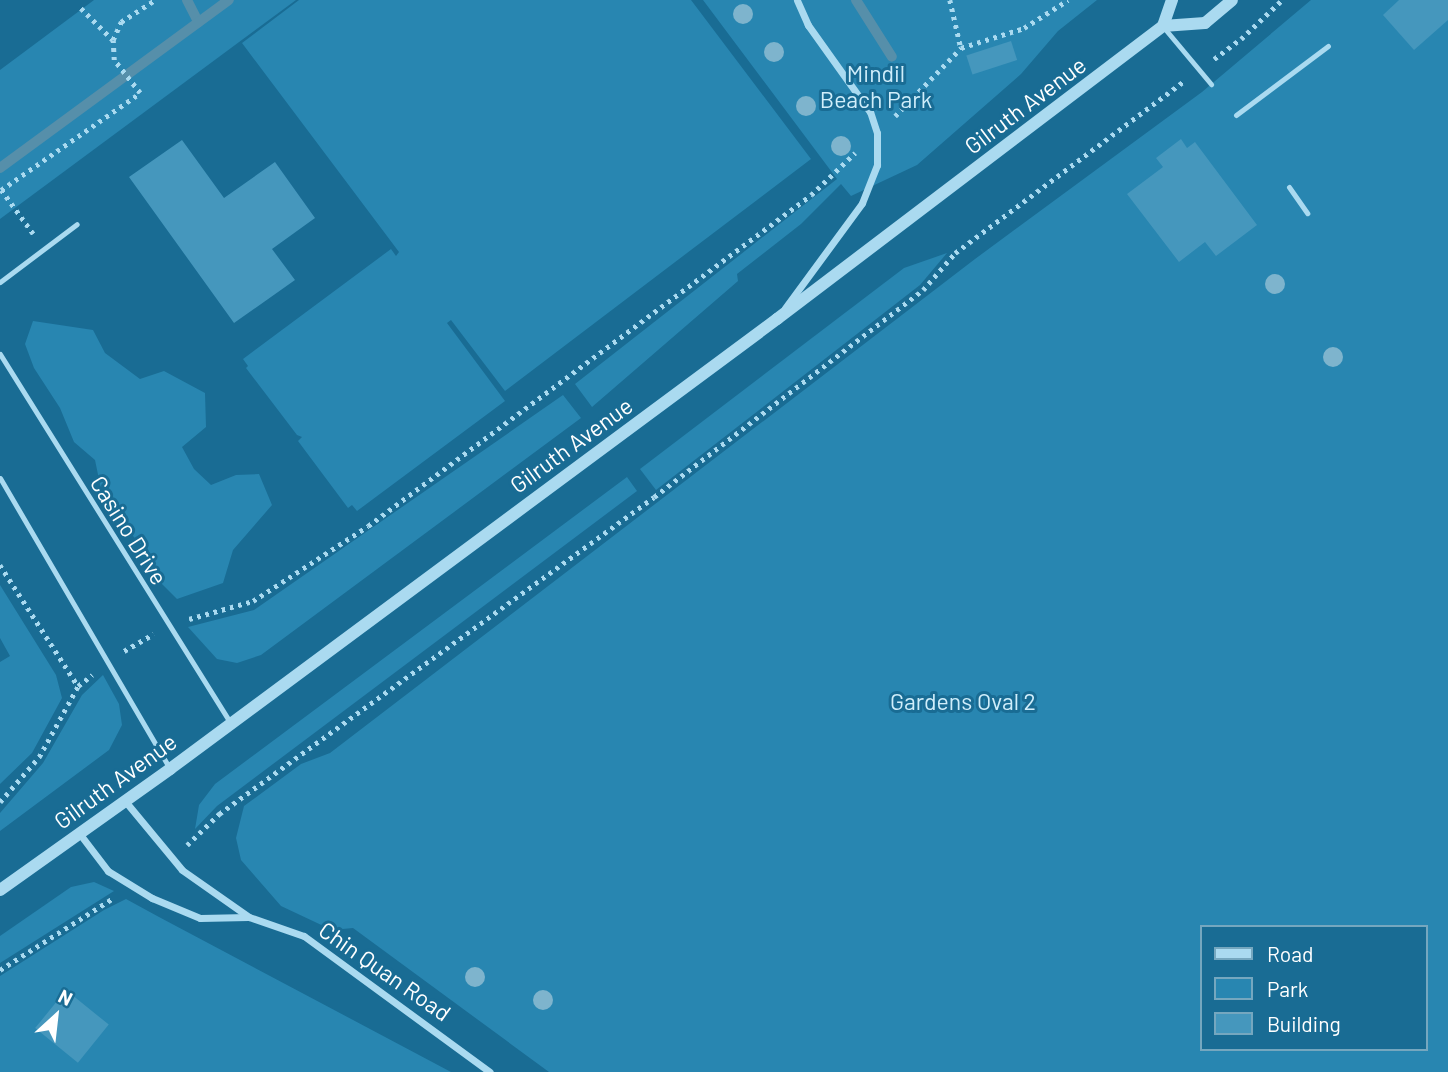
<!DOCTYPE html>
<html>
<head>
<meta charset="utf-8">
<style>
  body { margin:0 }
  #map { position:relative; width:1448px; height:1072px; overflow:hidden; background:#196c94; font-family:Barlow,sans-serif }
  div>[style] { position:absolute }
  [style*='--x'] { left:calc(var(--x)*1px); top:calc(var(--y)*1px); width:calc(var(--w)*1px); rotate:calc(var(--a)*1deg) }
  .green>* { inset:0; background:#2886b1 }
  .stream>* { height:10px; margin:-5px; padding:0 5px; transform-origin:5px; border-radius:5px; background:#568faa }
  .building>* { inset:0; background:#4597bd; transform-origin:0 0 }
  .path>* { height:4.5px; margin-top:-2.25px; transform-origin:0; background:repeating-linear-gradient(90deg,#aadaf0 0 3.5px,transparent 0 8.5px) }
  .service>* { height:5px; margin:-2.5px; padding:0 2.5px; transform-origin:2.5px; border-radius:2.5px; background:#aadaf0 }
  .minor>* { height:7px; margin:-3.5px; padding:0 3.5px; transform-origin:3.5px; border-radius:3.5px; background:#aadaf0 }
  .tertiary>* { height:12px; margin:-6px; padding:0 6px; transform-origin:6px; border-radius:6px; background:#aadaf0 }
  .trees>* { width:20px; height:20px; margin:-10px; border-radius:50%; background:#7eb4cd }
  span { translate:-50% -50%; white-space:nowrap; text-align:center; line-height:1.15; -webkit-text-stroke:6px #196c94; paint-order:stroke }
  .park-label { font-size:23px; color:#d0eefb }
  .street-label { font-size:23px; color:#fff }
  .legend { position:absolute; left:1200px; top:925px; width:228px; height:126px; box-sizing:border-box; background:#196c94; border:2px solid #75a7bf; margin:0; padding:9px 12px; list-style:none; font-size:21px; color:#fff }
  .legend li { display:flex; align-items:center; gap:14px; height:35px }
  .legend b { width:35px; border:2px solid #75a7bf }
  .north { position:absolute; left:21px; top:981px; width:70px; height:70px; -webkit-text-stroke:5px #196c94; paint-order:stroke; rotate:27deg; font-size:19px; font-weight:700; line-height:28px; text-align:center; color:#fff }
  .north::after { content:''; display:block; margin:auto; width:24px; height:32px; background:#fff; clip-path:polygon(50% 0,100% 100%,50% 72%,0 100%) }
</style>
</head>
<body>
<div id="map">
  <div class="green">
    <i style="clip-path:polygon(94px 0,296px 0,0 219px,0 70px)"></i>
    <i style="clip-path:polygon(299px 0,691px 0,811px 159px,505px 391px,451px 320px,447px 323px,505px 401px,357px 511px,352px 505px,348px 508px,298px 441px,302px 437px,297px 435px,246px 368px,248px 366px,243px 359px,391px 249px,396px 256px,399px 252px,242px 43px)"></i>
    <i style="clip-path:polygon(703px 0,1097px 0,1058px 31px,1021px 74px,917px 165px,851px 196px,841px 184px,801px 224px,737px 274px,738px 281px,592px 407px,575px 384px,837px 179px)"></i>
    <i style="clip-path:polygon(evenodd,1311px 0,1448px 0,1448px 1072px,549px 1072px,353px 928px,332px 930px,281px 906px,241px 860px,236px 838px,244px 806px,301px 764px,330px 753px,975px 259px,1202px 92px,1311px 0,1201px 927px,1425px 927px,1425px 1049px,1201px 1049px,1201px 927px)"></i>
    <i style="clip-path:polygon(947px 253px,920px 285px,656px 490px,640px 469px,904px 268px)"></i>
    <i style="clip-path:polygon(33px 321px,93px 330px,105px 353px,140px 379px,164px 371px,205px 393px,206px 427px,182px 447px,194px 469px,211px 485px,236px 475px,259px 474px,272px 505px,233px 550px,223px 583px,177px 599px,151px 573px,146px 550px,121px 523px,102px 494px,95px 460px,74px 442px,60px 408px,34px 368px,25px 344px)"></i>
    <i style="clip-path:polygon(563px 395px,581px 418px,261px 655px,237px 663px,217px 659px,188px 627px,254px 610px)"></i>
    <i style="clip-path:polygon(627px 477px,637px 491px,217px 806px,195px 829px,199px 805px,215px 784px)"></i>
    <i style="clip-path:polygon(0 585px,56px 675px,62px 698px,32px 753px,0 784px,0 662px,10px 656px,0 638px)"></i>
    <i style="clip-path:polygon(103px 675px,119px 704px,122px 725px,109px 750px,0 831px,0 813px,43px 763px,82px 695px)"></i>
    <i style="clip-path:polygon(94px 882px,114px 891px,0 963px,0 936px,71px 887px)"></i>
    <i style="clip-path:polygon(126px 899px,159px 917px,451px 1072px,0 1072px,0 976px,104px 910px)"></i>
  </div>
  <div class="stream">
    <i style="--x:187;--y:0;--w:25;--a:63"></i>
    <i style="--x:856;--y:0;--w:67;--a:57.7"></i>
    <i style="--x:0;--y:168;--w:284;--a:-36.3"></i>
  </div>
  <div class="building">
    <i style="clip-path:polygon(1399px 0,1448px 0,1448px 20px,1414px 50px,1383px 15px)"></i>
    <i style="left:1011px;top:41px;width:20px;height:47px;rotate:72deg"></i>
    <i style="clip-path:polygon(1181px 139px,1187px 148px,1195px 142px,1257px 225px,1216px 256px,1205px 242px,1179px 262px,1127px 194px,1163px 167px,1156px 158px)"></i>
    <i style="clip-path:polygon(182px 140px,224px 198px,275px 162px,315px 218px,272px 249px,295px 280px,234px 323px,129px 177px)"></i>
    <i style="left:66px;top:990px;width:55px;height:49px;rotate:39deg"></i>
  </div>
  <div class="path">
    <i style="--x:950;--y:0;--w:49;--a:77.1"></i>
    <i style="--x:81;--y:8;--w:45;--a:45"></i>
    <i style="--x:1214;--y:59;--w:34;--a:-37"></i>
    <i style="--x:1241;--y:39;--w:57;--a:-43.6"></i>
    <i style="--x:895;--y:116;--w:95;--a:-45.9"></i>
    <i style="--x:961;--y:48;--w:66;--a:-17.6"></i>
    <i style="--x:1024;--y:28;--w:52;--a:-32.5"></i>
    <i style="--x:33;--y:234;--w:54;--a:-126"></i>
    <i style="--x:1;--y:190;--w:169;--a:-34.9"></i>
    <i style="--x:140;--y:93;--w:42;--a:-128.2"></i>
    <i style="--x:114;--y:60;--w:20;--a:-93"></i>
    <i style="--x:113;--y:40;--w:20;--a:-66"></i>
    <i style="--x:121;--y:22;--w:40;--a:-32.9"></i>
    <i style="--x:0;--y:565;--w:144;--a:57.2"></i>
    <i style="--x:189;--y:619;--w:66;--a:-15.7"></i>
    <i style="--x:253;--y:601;--w:137;--a:-33.1"></i>
    <i style="--x:368;--y:526;--w:553;--a:-36.77"></i>
    <i style="--x:811;--y:195;--w:61;--a:-43.7"></i>
    <i style="--x:124;--y:651;--w:34;--a:-30"></i>
    <i style="--x:0;--y:802;--w:60;--a:-49.1"></i>
    <i style="--x:39;--y:757;--w:81;--a:-61.2"></i>
    <i style="--x:78;--y:686;--w:18;--a:-38"></i>
    <i style="--x:187;--y:845;--w:45;--a:-44.1"></i>
    <i style="--x:219;--y:814;--w:538;--a:-36.08"></i>
    <i style="--x:654;--y:497;--w:339;--a:-37.6"></i>
    <i style="--x:923;--y:290;--w:49;--a:-49.1"></i>
    <i style="--x:955;--y:253;--w:286;--a:-36.9"></i>
    <i style="--x:0;--y:970;--w:133;--a:-32.4"></i>
  </div>
  <div class="service">
    <i style="--x:1165;--y:29;--w:72;--a:50.1"></i>
    <i style="--x:1236;--y:115;--w:115;--a:-36.9"></i>
    <i style="--x:1289;--y:187;--w:32;--a:55"></i>
    <i style="--x:0;--y:282;--w:96;--a:-37"></i>
    <i style="--x:0;--y:354;--w:434;--a:58"></i>
    <i style="--x:0;--y:478;--w:337;--a:59.7"></i>
  </div>
  <div class="minor">
    <i style="--x:785;--y:308;--w:130;--a:-53.7"></i>
    <i style="--x:862;--y:203;--w:41;--a:-68.5"></i>
    <i style="--x:877;--y:165;--w:32;--a:-90"></i>
    <i style="--x:877;--y:133;--w:22;--a:-108"></i>
    <i style="--x:870;--y:112;--w:107;--a:-125.5"></i>
    <i style="--x:808;--y:25;--w:27;--a:-114"></i>
    <i style="--x:125;--y:801;--w:89;--a:50.4"></i>
    <i style="--x:182;--y:870;--w:82;--a:35"></i>
    <i style="--x:249;--y:917;--w:58;--a:19.1"></i>
    <i style="--x:304;--y:936;--w:230;--a:36.2"></i>
    <i style="--x:79;--y:833;--w:48;--a:52.7"></i>
    <i style="--x:108;--y:871;--w:52;--a:31.5"></i>
    <i style="--x:152;--y:898;--w:52;--a:22.6"></i>
    <i style="--x:200;--y:918;--w:48;--a:-1.2"></i>
  </div>
  <div class="tertiary">
    <i style="--x:1163;--y:26;--w:28;--a:-71"></i>
    <i style="--x:0;--y:890;--w:209;--a:-35.4"></i>
    <i style="--x:170;--y:769;--w:756;--a:-36.55"></i>
    <i style="--x:777;--y:319;--w:485;--a:-37.2"></i>
    <i style="--x:1163;--y:26;--w:42;--a:-4.1"></i>
    <i style="--x:1205;--y:23;--w:35;--a:-40"></i>
  </div>
  <div class="trees">
    <i style="left:743px;top:14px"></i>
    <i style="left:774px;top:52px"></i>
    <i style="left:806px;top:106px"></i>
    <i style="left:841px;top:146px"></i>
    <i style="left:1275px;top:284px"></i>
    <i style="left:1333px;top:357px"></i>
    <i style="left:475px;top:977px"></i>
    <i style="left:543px;top:1000px"></i>
  </div>
  <div class="park-label">
    <span style="left:876px;top:86px">Mindil<br>Beach Park</span>
    <span style="left:963px;top:701px">Gardens Oval 2</span>
  </div>
  <div class="street-label">
    <span style="left:1025px;top:105px;rotate:-37deg">Gilruth Avenue</span>
    <span style="left:571px;top:445px;rotate:-36deg">Gilruth Avenue</span>
    <span style="left:129px;top:530px;rotate:58deg">Casino Drive</span>
    <span style="left:115px;top:781px;rotate:-36deg">Gilruth Avenue</span>
    <span style="left:385px;top:971px;rotate:35deg">Chin Quan Road</span>
  </div>
  <ul class="legend">
  <li><b style="height:9px;background:#aadaf0"></b>Road</li>
  <li><b style="height:19px;background:#2886b1"></b>Park</li>
  <li><b style="height:19px;background:#4597bd"></b>Building</li>
  </ul>
  <div class="north">N</div>
</div>
</body>
</html>
